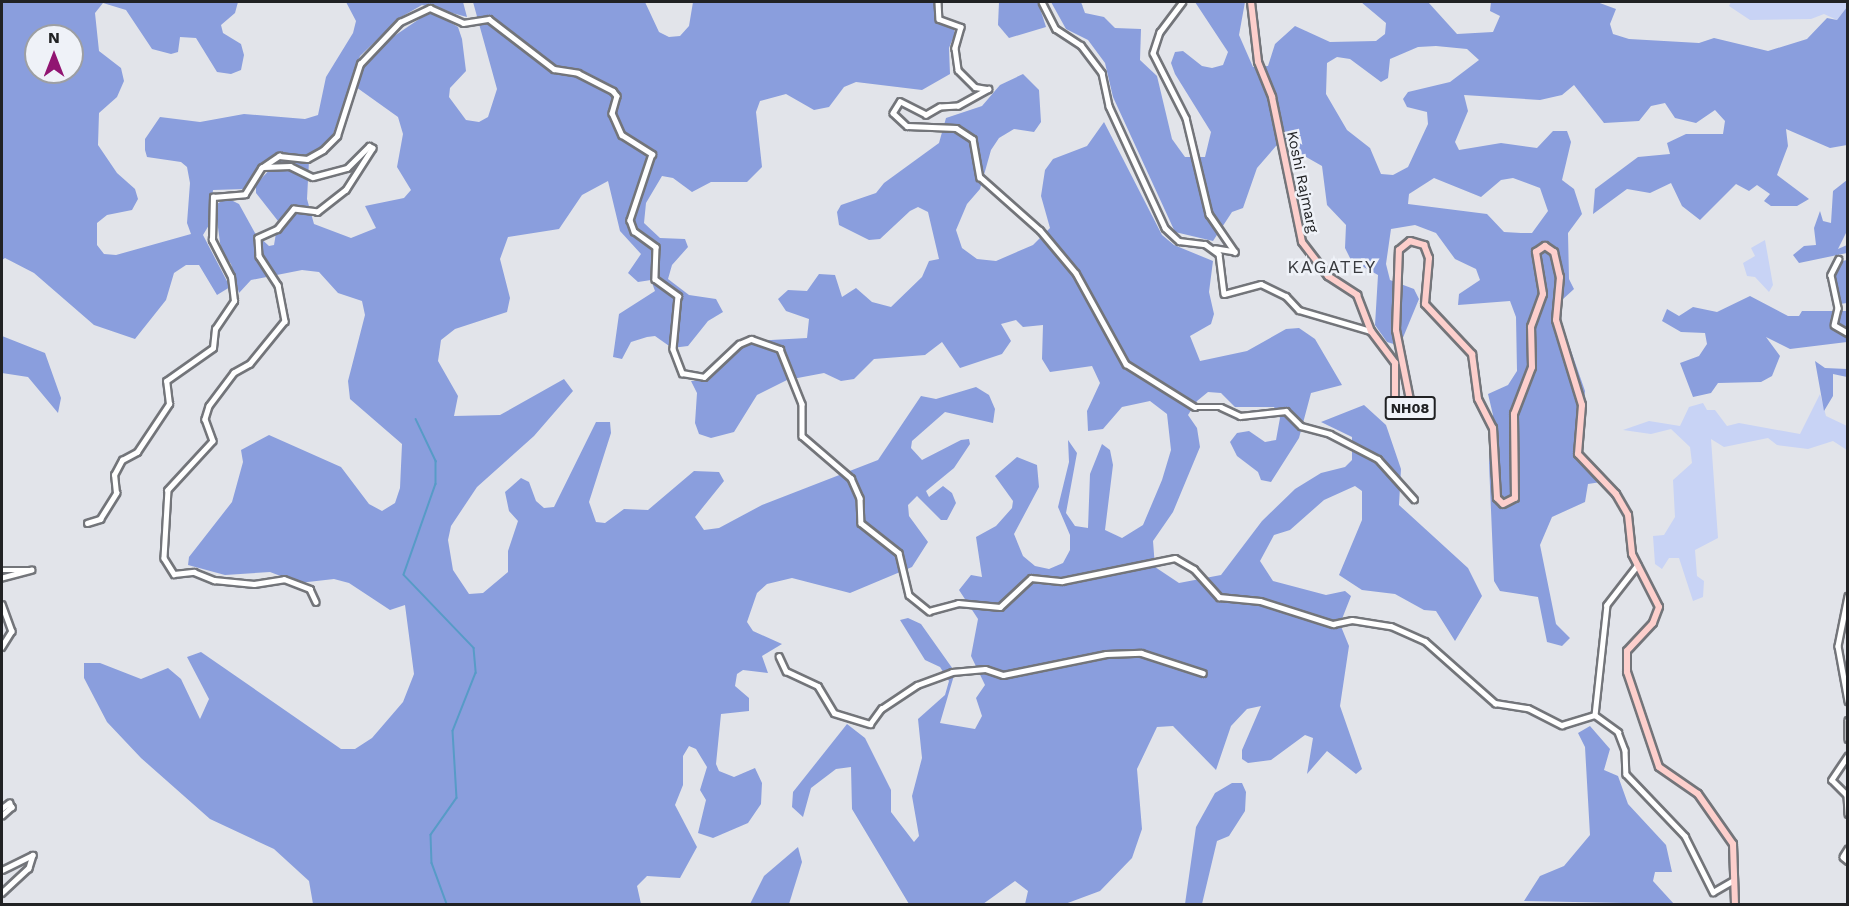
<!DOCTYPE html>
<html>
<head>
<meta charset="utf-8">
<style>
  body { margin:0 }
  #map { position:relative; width:1849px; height:906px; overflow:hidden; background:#e2e4ea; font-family:"Work Sans",sans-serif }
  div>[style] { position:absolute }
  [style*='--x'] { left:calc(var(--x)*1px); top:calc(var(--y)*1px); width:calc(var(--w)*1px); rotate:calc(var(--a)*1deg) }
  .green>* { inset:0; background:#c8d3f5 }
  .forest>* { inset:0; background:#8a9edd }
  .stream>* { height:1.5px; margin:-0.75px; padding:0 0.75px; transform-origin:0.75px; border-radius:0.75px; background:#579bc7 }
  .roads { filter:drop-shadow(2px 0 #73757a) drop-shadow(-2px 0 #73757a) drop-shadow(0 2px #73757a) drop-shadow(0 -2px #73757a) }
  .minor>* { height:4.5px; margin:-2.25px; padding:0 2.25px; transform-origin:2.25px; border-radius:2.25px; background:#fff }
  .major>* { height:6px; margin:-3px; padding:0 3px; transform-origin:3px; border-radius:3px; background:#fdcfcc }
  span { translate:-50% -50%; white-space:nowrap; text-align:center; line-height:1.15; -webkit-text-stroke:5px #eff2f8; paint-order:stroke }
  .shield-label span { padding:2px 4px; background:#eff2f8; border:2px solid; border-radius:4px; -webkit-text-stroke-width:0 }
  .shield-label { font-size:14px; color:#212224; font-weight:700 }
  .street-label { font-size:15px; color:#212224 }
  .quarter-label { font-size:18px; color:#383a3e; letter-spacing:1.5px }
  .frame { position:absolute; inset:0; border:3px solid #212224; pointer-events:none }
  .north { position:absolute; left:24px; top:24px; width:60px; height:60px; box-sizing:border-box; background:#eff2f8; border:2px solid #9d9fa3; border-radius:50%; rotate:0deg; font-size:16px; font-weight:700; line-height:24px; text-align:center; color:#212224 }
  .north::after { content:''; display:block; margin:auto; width:21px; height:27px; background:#911572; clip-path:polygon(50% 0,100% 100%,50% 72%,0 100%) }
</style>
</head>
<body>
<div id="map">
  <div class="green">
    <i style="clip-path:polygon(1731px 2px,1848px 2px,1847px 7px,1837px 20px,1824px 14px,1811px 19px,1750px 20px,1729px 6px)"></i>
    <i style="clip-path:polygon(1765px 240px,1773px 285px,1769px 292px,1755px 277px,1747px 276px,1743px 263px,1755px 256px,1751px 248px)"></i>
    <i style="clip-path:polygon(1820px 394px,1826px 416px,1847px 426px,1847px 450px,1833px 441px,1808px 449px,1777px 445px,1768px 438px,1724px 447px,1711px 439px,1718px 538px,1695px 550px,1697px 576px,1704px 581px,1703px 597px,1693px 601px,1679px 558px,1669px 558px,1662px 569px,1655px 564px,1653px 536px,1664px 535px,1675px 517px,1673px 480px,1692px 463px,1690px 447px,1671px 429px,1651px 434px,1623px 430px,1649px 421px,1680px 426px,1689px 407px,1703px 403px,1707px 410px,1715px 410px,1727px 426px,1739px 423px,1800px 434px)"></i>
  </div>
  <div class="forest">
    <i style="clip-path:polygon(evenodd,2px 2px,238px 2px,235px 13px,221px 25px,223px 33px,241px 44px,244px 55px,241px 70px,231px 74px,217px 72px,196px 38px,180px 37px,178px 52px,171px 54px,152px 49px,126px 10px,103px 3px,95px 13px,99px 51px,121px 68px,124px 81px,117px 97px,99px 113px,98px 145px,117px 173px,135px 189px,138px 199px,132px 210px,107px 215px,97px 223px,97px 245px,104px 254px,116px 255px,191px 234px,187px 223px,190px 183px,187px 167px,181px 162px,147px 157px,145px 150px,145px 139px,160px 117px,200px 122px,244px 114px,305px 119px,318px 115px,326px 77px,353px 33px,356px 21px,346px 2px,463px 2px,467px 17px,422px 5px,401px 17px,360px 56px,332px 137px,317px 152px,305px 156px,276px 154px,254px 172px,245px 189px,213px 190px,209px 225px,203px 235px,230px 287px,217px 295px,199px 265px,186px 265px,174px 273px,166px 300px,135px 339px,94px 325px,34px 273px,5px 258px,2px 260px,2px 2px,36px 36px,72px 36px,72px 72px,36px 72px,36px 36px)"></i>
    <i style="clip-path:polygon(473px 2px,645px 2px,659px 32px,669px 37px,680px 36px,689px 26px,693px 2px,935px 2px,937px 19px,953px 26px,955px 33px,949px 48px,950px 74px,922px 90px,856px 82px,844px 87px,829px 107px,814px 110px,786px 94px,760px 101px,756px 112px,762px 167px,747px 182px,711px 182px,692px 192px,673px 178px,662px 176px,646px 203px,644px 223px,660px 238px,685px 239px,688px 247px,672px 265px,668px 279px,689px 295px,716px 299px,723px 312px,708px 321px,688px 346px,672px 348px,655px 336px,647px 337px,631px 342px,622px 359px,613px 357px,619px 314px,655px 291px,651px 280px,638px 282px,628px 273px,641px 254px,620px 231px,608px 181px,582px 195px,559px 229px,508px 237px,500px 259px,510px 298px,507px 312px,455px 329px,441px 340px,438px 361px,458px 396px,454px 416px,500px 415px,564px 379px,573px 391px,534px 436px,477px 487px,451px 526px,448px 540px,453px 570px,469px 594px,483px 593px,508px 572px,508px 551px,518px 521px,509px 511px,505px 492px,521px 478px,529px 482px,536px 501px,544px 508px,554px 507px,596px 422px,610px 422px,611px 433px,589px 502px,596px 522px,605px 523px,624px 509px,648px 510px,694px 471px,719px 472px,724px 481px,695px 517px,704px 530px,719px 528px,762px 505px,878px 460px,921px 396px,936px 399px,976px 387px,989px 395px,995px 409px,993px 423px,945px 412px,912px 441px,911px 448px,922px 460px,961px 440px,969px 439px,970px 444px,954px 468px,926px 491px,929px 497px,943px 486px,952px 493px,956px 503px,947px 520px,941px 520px,917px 496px,908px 505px,909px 516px,928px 542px,912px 567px,850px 593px,792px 578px,767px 584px,757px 593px,747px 622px,753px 631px,782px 644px,762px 656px,768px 673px,743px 670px,737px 674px,735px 686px,749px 698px,749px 711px,721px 714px,716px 764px,719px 771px,734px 777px,755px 768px,762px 783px,761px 804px,748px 823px,713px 838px,698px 833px,706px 800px,700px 790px,707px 767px,696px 749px,689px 746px,683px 756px,683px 785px,675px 805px,697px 847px,680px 878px,647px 876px,637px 886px,641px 904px,313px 904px,309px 881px,274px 849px,210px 819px,141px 758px,107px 722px,84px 678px,84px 663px,100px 663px,141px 679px,168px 668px,181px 679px,200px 719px,209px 699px,187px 657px,201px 652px,341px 749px,355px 749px,372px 738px,403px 702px,414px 674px,405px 605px,390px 610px,349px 583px,334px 579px,299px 583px,270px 572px,225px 575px,188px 565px,189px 557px,232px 502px,243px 462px,241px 450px,269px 435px,341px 467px,369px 504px,382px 511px,395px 503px,400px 488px,402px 444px,350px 399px,348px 381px,365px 315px,362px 301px,338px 293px,319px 272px,302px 270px,251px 280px,239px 293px,231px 264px,221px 250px,215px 205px,227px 198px,239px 204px,255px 233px,269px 246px,274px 245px,278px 221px,256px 193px,256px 184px,280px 159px,309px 161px,307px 199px,314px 224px,351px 238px,376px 228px,365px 206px,404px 198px,411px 190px,397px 167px,403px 134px,398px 117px,356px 87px,365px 65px,384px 43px,431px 11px,458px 27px,462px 39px,466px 71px,450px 88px,449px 97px,466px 120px,479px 122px,488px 117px,497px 89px)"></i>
    <i style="clip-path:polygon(999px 2px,1038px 2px,1046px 27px,1009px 38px,998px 25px)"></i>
    <i style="clip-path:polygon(evenodd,1051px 2px,1081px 2px,1085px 13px,1104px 17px,1115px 28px,1141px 29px,1140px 60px,1157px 76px,1172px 139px,1185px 157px,1205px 157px,1211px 132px,1175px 74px,1171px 63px,1175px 52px,1183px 51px,1202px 66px,1212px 68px,1223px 65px,1228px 52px,1195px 2px,1245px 2px,1239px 35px,1253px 67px,1268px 66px,1275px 44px,1295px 26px,1330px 42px,1376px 41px,1385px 34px,1386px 23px,1361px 2px,1428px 2px,1457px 34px,1493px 32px,1500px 16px,1490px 11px,1491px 2px,1597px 2px,1616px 9px,1610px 24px,1613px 34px,1629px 39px,1699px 43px,1714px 38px,1768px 51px,1807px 39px,1827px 18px,1837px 20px,1847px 7px,1847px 145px,1830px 148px,1786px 129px,1788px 146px,1777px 175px,1809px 199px,1797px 206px,1771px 206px,1764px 201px,1770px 194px,1757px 185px,1749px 191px,1736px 184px,1700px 220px,1682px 206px,1671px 183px,1650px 193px,1627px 189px,1593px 214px,1595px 189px,1638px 157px,1670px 154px,1667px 143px,1686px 134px,1723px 134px,1725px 121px,1715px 110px,1696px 123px,1675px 118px,1665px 103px,1651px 106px,1639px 121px,1604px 123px,1574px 85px,1562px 95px,1540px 100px,1464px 95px,1468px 111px,1455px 142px,1459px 150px,1501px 143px,1537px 148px,1553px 131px,1567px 131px,1571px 142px,1562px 180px,1574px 189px,1582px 214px,1568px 233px,1569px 279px,1574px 289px,1562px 300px,1561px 322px,1585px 391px,1580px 441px,1586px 463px,1601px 475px,1601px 482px,1588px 484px,1585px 502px,1552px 517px,1540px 545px,1556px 624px,1570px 638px,1562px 646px,1547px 642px,1538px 597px,1500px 591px,1494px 581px,1489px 463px,1493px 415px,1488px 394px,1508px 385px,1517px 371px,1516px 317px,1510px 301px,1458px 305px,1459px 294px,1480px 280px,1476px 269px,1455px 259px,1436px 233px,1415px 225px,1391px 229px,1386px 264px,1390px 280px,1414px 289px,1419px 299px,1402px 340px,1397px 345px,1387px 342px,1375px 325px,1378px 275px,1351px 260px,1345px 248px,1346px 225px,1327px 205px,1322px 166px,1285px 145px,1276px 146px,1257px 168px,1243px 208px,1232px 212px,1213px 241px,1175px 232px,1113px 97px,1105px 63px,1088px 40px,1066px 29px,1051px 2px,1436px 46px,1467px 49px,1479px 60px,1450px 82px,1408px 92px,1403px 99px,1407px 107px,1427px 112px,1428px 124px,1408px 167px,1393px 175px,1381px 174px,1370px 148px,1347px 130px,1326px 94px,1327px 63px,1337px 57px,1350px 59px,1381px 82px,1388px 78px,1390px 59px,1418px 47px,1436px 46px,1051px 2px,1434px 178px,1481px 197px,1501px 180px,1513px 178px,1540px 188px,1548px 211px,1532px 233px,1521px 233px,1504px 232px,1487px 214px,1408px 204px,1409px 194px,1434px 178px)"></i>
    <i style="clip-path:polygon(1023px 74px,1039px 90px,1041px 122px,1034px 132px,1014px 129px,999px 138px,991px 150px,980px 189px,967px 204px,956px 230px,962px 248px,977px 259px,996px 261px,1033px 245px,1050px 228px,1041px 196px,1045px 170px,1053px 159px,1087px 146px,1104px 122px,1162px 235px,1174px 245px,1213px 261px,1209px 292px,1214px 314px,1211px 324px,1190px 336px,1200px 361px,1247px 351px,1286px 329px,1299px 328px,1315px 339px,1342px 385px,1311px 393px,1299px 438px,1271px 482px,1261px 480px,1258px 472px,1237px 456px,1230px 442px,1237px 433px,1249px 431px,1265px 442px,1276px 440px,1280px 418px,1274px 407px,1235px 407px,1221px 393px,1208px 392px,1197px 401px,1188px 415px,1197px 428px,1200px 447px,1173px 512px,1153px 541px,1155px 567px,1179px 583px,1221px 575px,1262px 521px,1295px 489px,1321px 473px,1345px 467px,1352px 460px,1352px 437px,1321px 422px,1364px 405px,1386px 425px,1401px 469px,1399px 505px,1468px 568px,1482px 596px,1455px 641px,1436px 611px,1424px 610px,1395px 594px,1362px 590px,1339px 575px,1362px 520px,1362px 491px,1355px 486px,1324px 500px,1290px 530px,1274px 535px,1260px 561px,1273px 581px,1326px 595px,1345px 591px,1351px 596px,1340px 624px,1349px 646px,1340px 706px,1362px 769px,1356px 774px,1327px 751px,1307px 774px,1313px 738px,1305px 735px,1271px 760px,1248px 763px,1242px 759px,1242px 750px,1261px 706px,1247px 709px,1231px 726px,1216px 770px,1173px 726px,1157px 727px,1137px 769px,1142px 829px,1132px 858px,1100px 891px,1065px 904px,1025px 904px,1028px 891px,1015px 881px,983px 904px,909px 904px,852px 809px,851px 767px,836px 769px,811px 788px,803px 817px,792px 807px,793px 792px,847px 724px,865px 738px,891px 790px,891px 812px,914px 842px,919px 836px,912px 796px,922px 758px,918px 719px,945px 695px,949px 681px,940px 667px,925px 660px,900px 620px,908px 618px,921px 624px,955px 672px,940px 723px,975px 729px,982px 716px,976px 698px,985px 685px,971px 656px,978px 619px,959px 590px,971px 575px,982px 577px,976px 537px,996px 526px,1012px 508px,1013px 501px,995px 476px,1017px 457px,1037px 465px,1039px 487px,1014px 534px,1023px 556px,1035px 566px,1049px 569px,1063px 563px,1070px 550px,1070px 535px,1058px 507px,1069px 462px,1068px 440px,1077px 453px,1066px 513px,1075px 526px,1088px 528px,1090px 474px,1102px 444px,1110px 450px,1113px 465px,1105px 530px,1122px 538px,1143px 525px,1162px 480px,1171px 450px,1167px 414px,1150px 401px,1122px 407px,1103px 429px,1088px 431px,1087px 411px,1100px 383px,1092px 366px,1050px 372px,1042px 359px,1043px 325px,1023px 327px,1016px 320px,1001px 324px,1011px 341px,1002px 354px,960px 368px,942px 342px,925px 355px,874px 359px,854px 379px,841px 381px,824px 373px,787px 380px,757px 395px,734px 432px,711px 438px,699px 434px,695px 423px,697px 393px,691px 381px,708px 381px,737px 349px,752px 341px,807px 338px,809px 319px,786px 311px,778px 299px,788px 290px,807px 291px,819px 274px,835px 275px,842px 297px,856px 288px,872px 302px,891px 307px,922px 277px,929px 261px,939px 259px,928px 212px,918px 207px,910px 211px,880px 239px,869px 240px,839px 225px,837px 212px,841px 205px,876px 193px,884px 183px,939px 143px,946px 118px,982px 106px,1000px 85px)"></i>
    <i style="clip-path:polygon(1847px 180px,1847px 231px,1838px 249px,1847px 245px,1847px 253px,1799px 263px,1793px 255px,1804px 246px,1816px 245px,1814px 228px,1820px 211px,1823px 221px,1831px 223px,1833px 191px)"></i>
    <i style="clip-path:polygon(1847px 260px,1847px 303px,1840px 304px,1832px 278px,1838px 262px)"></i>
    <i style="clip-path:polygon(1750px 296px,1788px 316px,1799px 316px,1802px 311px,1847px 311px,1847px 342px,1790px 349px,1766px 337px,1780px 356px,1772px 376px,1761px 382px,1718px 383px,1711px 393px,1693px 397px,1680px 363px,1699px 356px,1707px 344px,1705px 333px,1681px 332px,1662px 321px,1667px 309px,1679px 316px,1693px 307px,1717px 312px)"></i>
    <i style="clip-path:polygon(2px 336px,45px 353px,61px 398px,58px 413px,28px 377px,2px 373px)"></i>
    <i style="clip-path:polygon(1815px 361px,1825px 368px,1847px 369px,1847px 377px,1833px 374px,1833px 396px,1824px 411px)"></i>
    <i style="clip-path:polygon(1590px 726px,1610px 749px,1604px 770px,1618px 776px,1628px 804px,1666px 845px,1672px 872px,1655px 872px,1653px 881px,1674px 904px,1524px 901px,1540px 876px,1564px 866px,1590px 835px,1585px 747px,1578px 733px)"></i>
    <i style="clip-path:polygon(1232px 783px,1242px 783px,1246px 792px,1245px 811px,1229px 836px,1217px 841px,1202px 904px,1185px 904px,1196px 827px,1215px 793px)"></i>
    <i style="clip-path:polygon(798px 847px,802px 862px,789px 904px,750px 904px,764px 876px)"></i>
  </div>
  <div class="stream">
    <i style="--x:416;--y:419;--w:47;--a:64.5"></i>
    <i style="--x:436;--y:461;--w:23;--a:90"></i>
    <i style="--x:436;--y:484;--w:96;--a:109.4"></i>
    <i style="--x:404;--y:575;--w:101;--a:46.2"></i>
    <i style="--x:474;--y:648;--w:25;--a:85"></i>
    <i style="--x:476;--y:673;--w:62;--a:111.6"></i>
    <i style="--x:453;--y:731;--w:67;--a:86.6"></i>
    <i style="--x:457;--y:798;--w:45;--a:125.1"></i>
    <i style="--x:431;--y:835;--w:28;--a:88"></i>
    <i style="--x:432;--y:863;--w:44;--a:69.9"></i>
  </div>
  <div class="roads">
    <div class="minor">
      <i style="--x:938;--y:2;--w:17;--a:87"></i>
      <i style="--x:939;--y:19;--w:23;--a:20"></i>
      <i style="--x:961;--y:27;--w:22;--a:106"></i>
      <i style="--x:955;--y:48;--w:22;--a:82"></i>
      <i style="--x:958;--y:70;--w:24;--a:45"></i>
      <i style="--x:975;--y:87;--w:13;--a:9"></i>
      <i style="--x:1042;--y:2;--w:30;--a:63"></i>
      <i style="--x:1056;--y:29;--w:30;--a:33"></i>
      <i style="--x:1081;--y:45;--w:35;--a:53"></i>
      <i style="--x:1102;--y:73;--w:34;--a:78"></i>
      <i style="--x:1109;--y:106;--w:134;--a:65.3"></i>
      <i style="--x:1165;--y:228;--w:19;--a:43"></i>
      <i style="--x:1179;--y:241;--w:26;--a:7"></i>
      <i style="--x:1205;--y:244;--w:17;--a:36"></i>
      <i style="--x:1219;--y:254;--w:40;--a:82.9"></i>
      <i style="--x:1224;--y:294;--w:38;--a:-15"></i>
      <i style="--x:1261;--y:284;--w:28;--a:26"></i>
      <i style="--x:1286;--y:296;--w:19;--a:47"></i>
      <i style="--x:1299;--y:310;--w:75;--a:16.3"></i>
      <i style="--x:1183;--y:2;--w:38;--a:127"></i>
      <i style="--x:1160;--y:32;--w:22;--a:108"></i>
      <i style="--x:1153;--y:53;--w:73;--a:63.1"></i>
      <i style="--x:1186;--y:118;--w:99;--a:76.5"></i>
      <i style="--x:1209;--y:214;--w:46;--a:55.6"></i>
      <i style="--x:1235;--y:252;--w:20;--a:-171"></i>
      <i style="--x:989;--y:89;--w:35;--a:151"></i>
      <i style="--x:958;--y:106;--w:18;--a:177"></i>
      <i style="--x:940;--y:107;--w:16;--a:150"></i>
      <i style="--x:926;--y:115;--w:29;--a:-153"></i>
      <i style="--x:900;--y:102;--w:13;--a:122"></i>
      <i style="--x:893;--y:113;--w:19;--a:43"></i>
      <i style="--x:907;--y:126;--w:49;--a:2.3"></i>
      <i style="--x:956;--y:128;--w:20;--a:33"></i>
      <i style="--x:973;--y:139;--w:39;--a:80"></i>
      <i style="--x:980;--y:177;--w:80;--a:41.5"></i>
      <i style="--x:1040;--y:230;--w:56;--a:50.1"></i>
      <i style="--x:1076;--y:273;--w:104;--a:61.2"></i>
      <i style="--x:1126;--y:364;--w:81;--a:31.9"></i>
      <i style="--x:1195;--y:407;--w:26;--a:0"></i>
      <i style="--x:1221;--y:407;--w:21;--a:25"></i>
      <i style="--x:1240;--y:416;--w:46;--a:-6.2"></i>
      <i style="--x:1286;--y:411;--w:21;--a:45"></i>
      <i style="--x:1301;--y:426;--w:30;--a:15"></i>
      <i style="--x:1330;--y:434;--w:54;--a:27.5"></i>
      <i style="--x:1378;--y:459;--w:54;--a:48"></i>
      <i style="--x:263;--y:167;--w:27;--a:-2"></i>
      <i style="--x:290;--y:166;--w:25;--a:26"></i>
      <i style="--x:313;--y:177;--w:35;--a:-15"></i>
      <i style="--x:347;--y:168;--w:31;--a:-45"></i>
      <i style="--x:369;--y:146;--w:4;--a:27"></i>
      <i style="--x:373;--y:148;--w:50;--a:122.7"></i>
      <i style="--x:346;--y:190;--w:36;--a:142"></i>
      <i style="--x:318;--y:212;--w:24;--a:-173"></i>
      <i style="--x:294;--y:209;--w:26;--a:129"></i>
      <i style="--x:278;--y:229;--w:22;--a:156"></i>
      <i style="--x:258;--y:238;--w:18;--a:87"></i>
      <i style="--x:259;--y:256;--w:35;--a:57"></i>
      <i style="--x:278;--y:285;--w:37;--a:79"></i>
      <i style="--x:285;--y:321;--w:55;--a:129.1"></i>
      <i style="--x:250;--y:364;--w:18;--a:151"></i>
      <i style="--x:234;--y:373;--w:41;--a:127.1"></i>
      <i style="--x:209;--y:406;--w:14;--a:107"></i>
      <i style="--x:205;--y:419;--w:23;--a:70"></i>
      <i style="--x:213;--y:441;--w:67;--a:132.6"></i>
      <i style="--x:168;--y:490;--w:68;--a:93.4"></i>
      <i style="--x:164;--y:558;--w:19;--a:58"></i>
      <i style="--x:174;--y:574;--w:20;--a:-6"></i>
      <i style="--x:194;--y:572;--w:22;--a:22"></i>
      <i style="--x:214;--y:580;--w:40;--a:5.7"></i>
      <i style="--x:254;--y:584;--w:30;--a:-9"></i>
      <i style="--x:284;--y:579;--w:28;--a:21"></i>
      <i style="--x:310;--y:589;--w:14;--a:65"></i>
      <i style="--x:1839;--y:259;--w:18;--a:117"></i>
      <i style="--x:1831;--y:275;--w:34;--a:78"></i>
      <i style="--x:1838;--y:308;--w:17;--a:103"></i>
      <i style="--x:1834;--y:325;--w:16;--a:30"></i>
      <i style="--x:87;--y:523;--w:14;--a:-17"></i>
      <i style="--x:100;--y:519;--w:31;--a:-58"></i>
      <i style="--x:116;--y:493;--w:18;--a:-96"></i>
      <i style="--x:114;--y:475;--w:17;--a:-62"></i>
      <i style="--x:122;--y:460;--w:17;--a:-28"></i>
      <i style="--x:137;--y:452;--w:58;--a:-56.3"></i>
      <i style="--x:169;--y:404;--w:23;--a:-97"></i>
      <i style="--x:166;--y:381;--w:57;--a:-35.1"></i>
      <i style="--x:213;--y:348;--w:19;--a:-84"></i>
      <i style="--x:215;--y:329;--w:34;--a:-56"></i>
      <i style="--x:234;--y:301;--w:24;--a:-97"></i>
      <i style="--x:231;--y:277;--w:42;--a:-117.2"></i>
      <i style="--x:212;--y:240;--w:43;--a:-88.7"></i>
      <i style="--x:213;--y:197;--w:32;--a:-5"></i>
      <i style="--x:245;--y:194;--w:31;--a:-58"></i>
      <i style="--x:261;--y:168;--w:22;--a:-34"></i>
      <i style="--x:279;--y:156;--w:28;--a:6"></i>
      <i style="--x:307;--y:159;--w:18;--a:-29"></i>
      <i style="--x:323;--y:150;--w:20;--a:-45"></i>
      <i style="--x:337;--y:136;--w:76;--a:-72.3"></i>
      <i style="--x:360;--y:64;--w:58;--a:-46.4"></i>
      <i style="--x:400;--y:22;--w:33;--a:-25"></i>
      <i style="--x:430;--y:8;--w:36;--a:24"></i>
      <i style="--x:463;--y:23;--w:26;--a:-9"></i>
      <i style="--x:489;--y:19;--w:82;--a:37.6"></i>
      <i style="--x:554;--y:69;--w:24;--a:9"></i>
      <i style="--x:578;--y:73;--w:39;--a:27"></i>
      <i style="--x:613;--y:91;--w:6;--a:51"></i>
      <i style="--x:617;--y:96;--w:18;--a:106"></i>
      <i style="--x:612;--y:113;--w:24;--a:66"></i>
      <i style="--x:622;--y:135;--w:36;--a:32"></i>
      <i style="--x:652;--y:154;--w:70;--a:108.4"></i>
      <i style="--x:630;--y:220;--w:12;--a:70"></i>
      <i style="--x:634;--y:231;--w:27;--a:36"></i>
      <i style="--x:656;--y:247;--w:32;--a:92"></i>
      <i style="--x:655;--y:279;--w:29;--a:36"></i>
      <i style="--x:678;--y:296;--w:53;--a:95.4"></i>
      <i style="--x:673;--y:349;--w:26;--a:69"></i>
      <i style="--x:682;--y:373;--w:22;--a:10"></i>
      <i style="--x:704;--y:377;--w:48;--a:-43.3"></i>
      <i style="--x:739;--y:344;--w:13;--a:-23"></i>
      <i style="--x:751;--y:339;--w:31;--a:19"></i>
      <i style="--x:780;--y:349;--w:59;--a:68.2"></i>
      <i style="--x:802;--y:404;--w:32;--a:90"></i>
      <i style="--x:802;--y:436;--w:65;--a:40.6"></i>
      <i style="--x:851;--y:478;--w:22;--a:66"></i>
      <i style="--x:860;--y:498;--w:25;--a:88"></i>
      <i style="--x:861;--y:523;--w:48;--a:38.3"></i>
      <i style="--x:899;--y:553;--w:43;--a:76.6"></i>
      <i style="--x:909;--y:595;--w:26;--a:39"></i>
      <i style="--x:929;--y:611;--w:30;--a:-15"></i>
      <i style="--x:958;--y:603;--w:42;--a:5.4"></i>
      <i style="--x:1000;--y:607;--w:42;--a:-43.1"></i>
      <i style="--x:1031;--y:578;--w:31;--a:6"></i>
      <i style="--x:1062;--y:581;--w:115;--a:-11.5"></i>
      <i style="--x:1175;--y:558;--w:22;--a:30"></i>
      <i style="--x:1194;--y:569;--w:38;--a:48"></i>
      <i style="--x:1219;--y:597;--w:41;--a:5.6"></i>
      <i style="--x:1260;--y:601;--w:77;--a:17.5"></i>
      <i style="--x:1333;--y:624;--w:19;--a:-12"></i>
      <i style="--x:1352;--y:620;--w:39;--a:9"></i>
      <i style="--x:1391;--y:626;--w:37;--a:24"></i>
      <i style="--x:1425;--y:641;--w:94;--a:41.5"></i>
      <i style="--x:1495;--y:703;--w:33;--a:9"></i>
      <i style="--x:1528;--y:708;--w:38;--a:27"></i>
      <i style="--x:1562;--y:725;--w:34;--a:-17"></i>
      <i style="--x:1638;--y:565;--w:51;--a:127.8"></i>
      <i style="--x:1607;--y:605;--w:111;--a:96.2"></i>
      <i style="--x:1595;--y:715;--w:29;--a:36"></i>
      <i style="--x:1618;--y:732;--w:19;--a:69"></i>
      <i style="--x:1625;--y:750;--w:24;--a:88"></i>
      <i style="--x:1626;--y:774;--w:86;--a:46.4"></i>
      <i style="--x:1685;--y:836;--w:63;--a:63.4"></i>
      <i style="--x:1713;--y:892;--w:24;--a:-30"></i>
      <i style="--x:2;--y:570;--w:30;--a:0"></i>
      <i style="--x:32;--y:570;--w:31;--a:165"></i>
      <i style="--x:1848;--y:596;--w:51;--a:101.3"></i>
      <i style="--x:1838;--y:646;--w:56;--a:79.7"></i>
      <i style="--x:2;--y:604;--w:29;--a:70"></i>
      <i style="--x:12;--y:631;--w:19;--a:122"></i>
      <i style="--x:779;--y:656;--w:17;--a:65"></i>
      <i style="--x:786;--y:671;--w:35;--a:25"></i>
      <i style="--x:818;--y:686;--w:31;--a:59"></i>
      <i style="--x:834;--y:713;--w:38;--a:17"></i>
      <i style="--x:870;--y:724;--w:19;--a:-54"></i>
      <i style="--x:881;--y:709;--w:43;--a:-33.7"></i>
      <i style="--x:917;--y:685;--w:37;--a:-20"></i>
      <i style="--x:952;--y:672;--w:33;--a:-5"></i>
      <i style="--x:985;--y:669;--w:19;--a:18"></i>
      <i style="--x:1003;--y:675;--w:105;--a:-11.5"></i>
      <i style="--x:1106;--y:654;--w:35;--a:-2"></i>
      <i style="--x:1141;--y:653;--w:65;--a:17.9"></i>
      <i style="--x:1848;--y:720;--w:19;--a:90"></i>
      <i style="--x:1848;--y:756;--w:29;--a:124"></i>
      <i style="--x:1832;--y:780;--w:21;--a:45"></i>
      <i style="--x:1847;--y:795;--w:19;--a:87"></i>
      <i style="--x:2;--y:808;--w:9;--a:-36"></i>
      <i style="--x:9;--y:803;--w:5;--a:53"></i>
      <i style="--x:12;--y:807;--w:13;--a:138"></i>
      <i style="--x:1848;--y:849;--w:9;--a:122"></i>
      <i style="--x:1843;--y:857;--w:6;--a:39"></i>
      <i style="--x:2;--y:870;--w:34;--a:-26"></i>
      <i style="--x:33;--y:855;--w:14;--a:107"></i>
      <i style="--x:29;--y:868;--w:37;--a:137"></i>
    </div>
    <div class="major">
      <i style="--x:1251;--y:2;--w:60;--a:83.3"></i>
      <i style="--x:1258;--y:62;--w:38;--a:68"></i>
      <i style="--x:1272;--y:97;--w:148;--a:78.3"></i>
      <i style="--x:1302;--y:242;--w:43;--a:52.6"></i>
      <i style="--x:1328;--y:276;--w:35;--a:33"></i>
      <i style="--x:1357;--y:295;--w:39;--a:69"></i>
      <i style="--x:1371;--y:331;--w:40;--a:53"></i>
      <i style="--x:1395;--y:363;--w:44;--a:90"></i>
      <i style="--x:1395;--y:407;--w:10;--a:37"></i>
      <i style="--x:1403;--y:413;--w:11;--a:-45"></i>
      <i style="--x:1411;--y:405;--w:76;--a:-101.3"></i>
      <i style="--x:1396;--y:330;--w:80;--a:-87.9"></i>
      <i style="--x:1399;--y:250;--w:14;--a:-39"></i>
      <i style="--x:1410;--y:241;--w:15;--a:16"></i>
      <i style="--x:1424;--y:245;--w:14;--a:69"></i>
      <i style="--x:1429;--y:258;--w:46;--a:95"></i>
      <i style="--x:1425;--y:304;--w:69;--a:46.8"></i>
      <i style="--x:1472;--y:354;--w:45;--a:82.4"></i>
      <i style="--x:1478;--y:399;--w:33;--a:63"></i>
      <i style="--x:1493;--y:428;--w:70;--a:86.7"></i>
      <i style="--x:1497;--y:498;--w:8;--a:45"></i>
      <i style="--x:1503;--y:504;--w:13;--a:-27"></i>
      <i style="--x:1515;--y:498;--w:84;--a:-90.7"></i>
      <i style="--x:1514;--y:414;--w:50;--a:-69"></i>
      <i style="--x:1532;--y:367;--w:40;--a:-91.4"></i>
      <i style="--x:1531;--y:327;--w:35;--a:-70"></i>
      <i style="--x:1543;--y:294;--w:43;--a:-99.5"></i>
      <i style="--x:1536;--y:252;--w:11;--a:-34"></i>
      <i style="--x:1545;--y:246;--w:11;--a:34"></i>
      <i style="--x:1554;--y:252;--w:26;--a:77"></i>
      <i style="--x:1560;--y:277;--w:43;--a:95.3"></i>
      <i style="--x:1556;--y:320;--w:89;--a:73"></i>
      <i style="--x:1582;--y:405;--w:49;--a:94.7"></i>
      <i style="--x:1578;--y:454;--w:55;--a:46.5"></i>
      <i style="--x:1616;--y:494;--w:24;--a:60"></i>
      <i style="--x:1628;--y:515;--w:39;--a:84"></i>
      <i style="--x:1632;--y:554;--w:59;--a:63"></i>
      <i style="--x:1659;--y:607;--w:17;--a:111"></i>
      <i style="--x:1653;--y:623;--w:38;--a:133"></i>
      <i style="--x:1627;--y:651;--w:21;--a:90"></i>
      <i style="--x:1627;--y:672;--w:100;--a:71.4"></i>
      <i style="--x:1659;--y:767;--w:47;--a:34.7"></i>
      <i style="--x:1698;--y:794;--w:61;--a:55"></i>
      <i style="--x:1733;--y:844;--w:60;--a:88.1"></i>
    </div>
  </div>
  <div class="shield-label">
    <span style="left:1410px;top:408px">NH08</span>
  </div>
  <div class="street-label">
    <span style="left:1302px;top:182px;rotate:78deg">Koshi Rajmarg</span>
  </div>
  <div class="quarter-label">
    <span style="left:1332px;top:267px">KAGATEY</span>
  </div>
  <div class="frame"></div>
  <div class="north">N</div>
</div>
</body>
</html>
